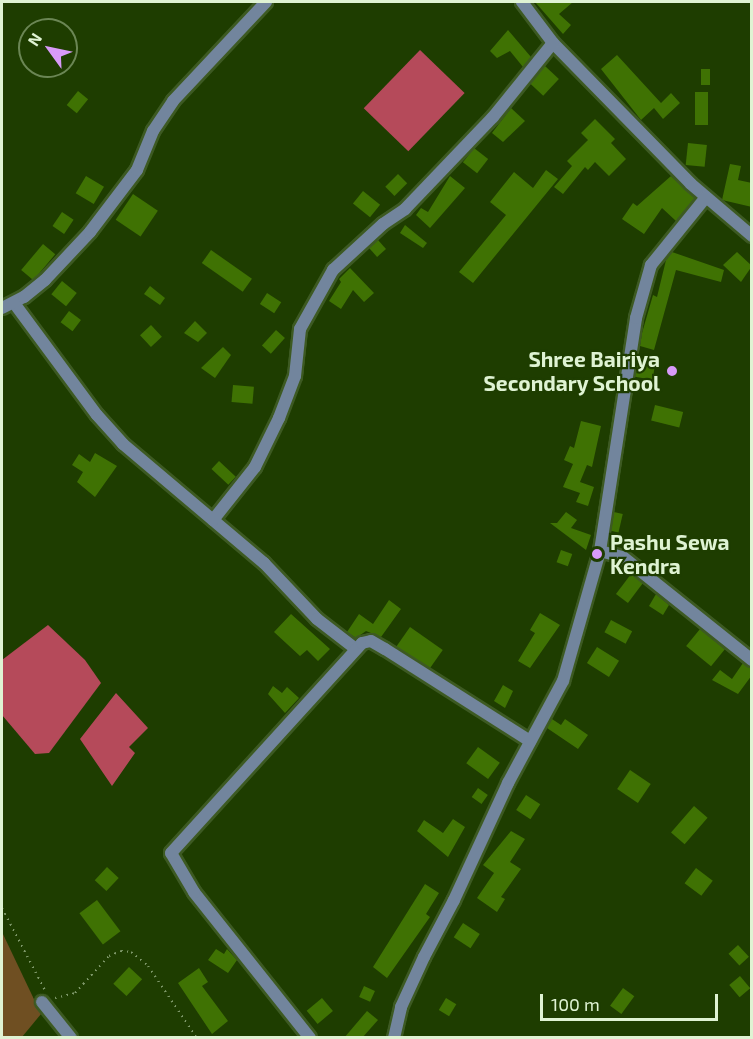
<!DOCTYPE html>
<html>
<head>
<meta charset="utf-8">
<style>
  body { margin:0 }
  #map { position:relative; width:753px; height:1039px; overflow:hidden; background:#1e3d00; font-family:"Exo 2",sans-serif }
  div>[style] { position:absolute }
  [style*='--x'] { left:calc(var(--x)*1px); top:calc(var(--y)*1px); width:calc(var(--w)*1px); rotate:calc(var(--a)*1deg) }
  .green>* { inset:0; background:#6f4f22 }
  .water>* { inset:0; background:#b54a5a; transform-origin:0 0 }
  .building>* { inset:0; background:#3f7203; transform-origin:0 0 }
  .path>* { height:2px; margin-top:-1px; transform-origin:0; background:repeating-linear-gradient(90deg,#7e9869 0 1.5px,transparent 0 6px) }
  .roads { filter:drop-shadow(2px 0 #3d5a22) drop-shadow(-2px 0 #3d5a22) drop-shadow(0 2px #3d5a22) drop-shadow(0 -2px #3d5a22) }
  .minor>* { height:12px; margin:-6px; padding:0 6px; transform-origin:6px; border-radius:6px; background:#72859d }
  .dots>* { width:16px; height:16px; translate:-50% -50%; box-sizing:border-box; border:3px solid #1e3d00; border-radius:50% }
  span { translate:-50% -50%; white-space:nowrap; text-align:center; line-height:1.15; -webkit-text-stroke:4.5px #1e3d00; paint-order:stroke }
  .poi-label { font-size:21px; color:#dff3d3; font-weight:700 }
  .right { translate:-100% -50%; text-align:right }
  .left { translate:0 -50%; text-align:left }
  .frame { position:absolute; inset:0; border:3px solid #dff3d3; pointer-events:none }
  .north { position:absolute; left:18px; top:18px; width:60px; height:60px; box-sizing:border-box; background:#1e3d00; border:2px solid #6b8654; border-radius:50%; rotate:303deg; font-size:16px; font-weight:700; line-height:24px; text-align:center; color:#dff3d3 }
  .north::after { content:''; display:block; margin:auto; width:21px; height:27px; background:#d89af8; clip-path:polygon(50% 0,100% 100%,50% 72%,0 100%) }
  .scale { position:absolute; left:540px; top:994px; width:178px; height:27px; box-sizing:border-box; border:3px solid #dff3d3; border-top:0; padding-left:8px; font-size:18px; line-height:21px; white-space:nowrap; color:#dff3d3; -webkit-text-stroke:4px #1e3d00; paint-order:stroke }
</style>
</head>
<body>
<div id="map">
  <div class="green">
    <i style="clip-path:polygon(2px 932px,41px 1014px,22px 1037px,2px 1037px)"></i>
  </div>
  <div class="water">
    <i style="left:420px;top:50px;width:62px;height:81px;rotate:44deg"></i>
    <i style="clip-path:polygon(48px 625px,85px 660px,101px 683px,49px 753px,35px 754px,2px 715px,2px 660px)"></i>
    <i style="clip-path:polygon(116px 693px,148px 728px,129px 747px,135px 753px,112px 786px,80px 739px)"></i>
  </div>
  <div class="building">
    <i style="clip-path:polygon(535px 2px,573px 2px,559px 14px,571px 25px,563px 34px)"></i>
    <i style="clip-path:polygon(508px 30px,531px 57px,523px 67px,510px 51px,497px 58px,490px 51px)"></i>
    <i style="clip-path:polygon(617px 55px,661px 103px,671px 93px,680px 103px,663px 119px,654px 108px,641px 120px,601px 69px)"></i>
    <i style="left:545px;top:66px;width:19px;height:23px;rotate:43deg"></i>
    <i style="left:701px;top:69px;width:9px;height:16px"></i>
    <i style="left:78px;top:91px;width:13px;height:18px;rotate:39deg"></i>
    <i style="left:695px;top:92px;width:13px;height:33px"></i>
    <i style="clip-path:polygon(511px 108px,525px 121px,503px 142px,492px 133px)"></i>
    <i style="clip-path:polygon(595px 119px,615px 139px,611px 143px,626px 159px,609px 176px,595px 162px,588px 170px,585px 167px,563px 194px,554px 187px,572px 166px,567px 161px,588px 140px,581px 133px)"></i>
    <i style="left:688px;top:143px;width:19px;height:22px;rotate:6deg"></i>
    <i style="left:474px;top:148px;width:18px;height:18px;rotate:38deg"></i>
    <i style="clip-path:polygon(730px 164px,741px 166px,738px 180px,752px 183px,752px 207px,722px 200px)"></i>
    <i style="clip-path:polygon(546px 170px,558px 179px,473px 283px,459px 272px,506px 215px,490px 202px,514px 172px,533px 188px)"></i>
    <i style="left:398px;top:174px;width:13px;height:18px;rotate:45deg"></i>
    <i style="left:86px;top:176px;width:21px;height:20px;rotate:31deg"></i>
    <i style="clip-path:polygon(450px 176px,465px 188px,430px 228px,416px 215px,421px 208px,428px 212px)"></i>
    <i style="clip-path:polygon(671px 176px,695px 198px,676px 221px,662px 208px,644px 234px,622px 219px,633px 203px,637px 206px)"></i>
    <i style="left:363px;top:191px;width:22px;height:16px;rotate:39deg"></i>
    <i style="left:133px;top:194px;width:30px;height:31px;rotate:34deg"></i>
    <i style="left:62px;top:212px;width:14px;height:17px;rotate:34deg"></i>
    <i style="clip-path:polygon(405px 225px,427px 243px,423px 248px,400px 233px)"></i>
    <i style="left:378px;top:240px;width:12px;height:12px;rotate:48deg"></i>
    <i style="left:43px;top:244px;width:16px;height:34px;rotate:40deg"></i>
    <i style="left:211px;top:250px;width:50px;height:16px;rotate:35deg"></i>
    <i style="clip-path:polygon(672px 252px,724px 270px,721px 282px,676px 270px,654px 350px,640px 346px,642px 333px,653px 295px,657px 297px,666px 260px)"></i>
    <i style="clip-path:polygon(737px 252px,752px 266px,741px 282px,723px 265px)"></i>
    <i style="clip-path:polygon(350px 268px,374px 293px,364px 302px,353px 290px,341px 309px,329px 301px,341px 282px,339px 279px)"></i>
    <i style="left:62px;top:281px;width:19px;height:17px;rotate:39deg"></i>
    <i style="clip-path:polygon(150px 286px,165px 298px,160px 305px,144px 294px)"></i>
    <i style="left:267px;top:293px;width:17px;height:13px;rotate:33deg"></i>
    <i style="left:69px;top:311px;width:15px;height:14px;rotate:37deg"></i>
    <i style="clip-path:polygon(195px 321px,207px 333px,198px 342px,184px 333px)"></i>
    <i style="left:151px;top:325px;width:16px;height:15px;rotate:47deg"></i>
    <i style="left:276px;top:330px;width:12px;height:21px;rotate:42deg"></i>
    <i style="clip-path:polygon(223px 347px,231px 355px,215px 378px,201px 368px)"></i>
    <i style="left:637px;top:363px;width:18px;height:14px;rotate:9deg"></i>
    <i style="left:233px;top:385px;width:21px;height:17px;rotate:5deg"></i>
    <i style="left:655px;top:405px;width:29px;height:16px;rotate:14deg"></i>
    <i style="clip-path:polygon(581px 421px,601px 426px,592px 467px,587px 465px,580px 482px,594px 487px,588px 506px,576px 502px,580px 493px,563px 487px,573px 464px,564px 460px,570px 446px,574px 448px)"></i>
    <i style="clip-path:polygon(95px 453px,117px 466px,95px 497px,77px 482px,83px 472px,72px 465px,79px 454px,90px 462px)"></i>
    <i style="left:219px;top:461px;width:23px;height:11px;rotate:43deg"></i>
    <i style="clip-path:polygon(566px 512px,577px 520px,571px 528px,591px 535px,586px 550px,550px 523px,557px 523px)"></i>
    <i style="left:614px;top:512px;width:9px;height:19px;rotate:13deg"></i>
    <i style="left:561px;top:550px;width:12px;height:13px;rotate:20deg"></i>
    <i style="left:631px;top:574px;width:15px;height:25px;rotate:37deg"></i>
    <i style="clip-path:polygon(656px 594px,669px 605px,663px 615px,649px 606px)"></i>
    <i style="clip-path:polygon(389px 600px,401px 609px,381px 637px,366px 631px,356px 638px,347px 632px,359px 614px,373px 624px)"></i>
    <i style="clip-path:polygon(540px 613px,560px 625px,530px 668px,518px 661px,535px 633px,530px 630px)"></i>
    <i style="clip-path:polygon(291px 614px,330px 649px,318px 661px,307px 650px,300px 656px,274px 632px)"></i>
    <i style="left:611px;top:620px;width:24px;height:14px;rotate:28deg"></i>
    <i style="left:410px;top:627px;width:40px;height:24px;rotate:35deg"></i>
    <i style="left:700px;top:629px;width:32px;height:22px;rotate:39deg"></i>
    <i style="left:597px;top:647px;width:26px;height:19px;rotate:32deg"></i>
    <i style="clip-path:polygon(743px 663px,752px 669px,752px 675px,738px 694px,712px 680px,720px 670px,732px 679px)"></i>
    <i style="clip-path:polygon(503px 685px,513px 691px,505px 708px,494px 701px)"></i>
    <i style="clip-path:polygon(273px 686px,282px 693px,287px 687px,299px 698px,285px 713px,268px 694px)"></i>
    <i style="clip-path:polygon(552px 719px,561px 725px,565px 719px,588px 735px,578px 749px,547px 728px)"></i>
    <i style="left:478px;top:747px;width:27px;height:20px;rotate:36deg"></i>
    <i style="left:630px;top:770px;width:25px;height:23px;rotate:34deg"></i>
    <i style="left:478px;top:788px;width:12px;height:11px;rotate:35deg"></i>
    <i style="left:526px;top:795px;width:17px;height:18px;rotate:33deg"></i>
    <i style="left:694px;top:806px;width:18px;height:35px;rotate:41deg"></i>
    <i style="clip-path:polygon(453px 819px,465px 827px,448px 857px,417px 831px,424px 820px,443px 833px)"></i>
    <i style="clip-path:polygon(511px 831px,525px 839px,510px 862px,521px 869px,501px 897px,505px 899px,497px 912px,477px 898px,494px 873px,483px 865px)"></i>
    <i style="left:107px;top:867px;width:16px;height:18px;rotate:43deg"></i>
    <i style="left:696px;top:868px;width:21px;height:19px;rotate:37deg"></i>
    <i style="clip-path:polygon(425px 884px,439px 893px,426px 914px,430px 917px,387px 978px,373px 967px)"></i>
    <i style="left:97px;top:900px;width:39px;height:22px;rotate:53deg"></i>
    <i style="left:463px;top:923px;width:20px;height:17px;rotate:33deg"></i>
    <i style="left:738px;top:945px;width:16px;height:13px;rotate:47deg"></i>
    <i style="clip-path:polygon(216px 949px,224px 954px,227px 949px,237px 960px,228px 973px,208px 960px)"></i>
    <i style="left:129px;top:967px;width:18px;height:23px;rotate:43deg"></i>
    <i style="clip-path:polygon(199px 968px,208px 982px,202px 986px,228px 1021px,212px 1034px,178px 983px)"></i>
    <i style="left:740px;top:976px;width:16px;height:14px;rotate:50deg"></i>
    <i style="left:364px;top:986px;width:12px;height:12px;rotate:24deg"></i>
    <i style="left:623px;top:988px;width:14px;height:22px;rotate:36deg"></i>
    <i style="left:322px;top:998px;width:17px;height:20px;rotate:50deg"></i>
    <i style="left:446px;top:998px;width:12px;height:14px;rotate:31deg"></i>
    <i style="clip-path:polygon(367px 1011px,378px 1020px,362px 1038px,344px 1038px)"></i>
  </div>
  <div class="path">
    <i style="--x:2;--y:908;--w:95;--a:62.4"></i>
    <i style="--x:55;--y:998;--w:21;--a:-14"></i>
    <i style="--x:75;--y:993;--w:50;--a:-47.4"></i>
    <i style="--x:109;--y:956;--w:13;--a:-23"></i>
    <i style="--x:121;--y:951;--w:10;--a:6"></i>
    <i style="--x:131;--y:952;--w:22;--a:39"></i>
    <i style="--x:148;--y:966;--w:87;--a:55.8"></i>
  </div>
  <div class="roads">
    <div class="minor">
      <i style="--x:522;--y:2;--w:51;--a:52.9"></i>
      <i style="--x:553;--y:43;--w:197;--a:45.6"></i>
      <i style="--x:691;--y:184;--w:80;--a:40.4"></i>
      <i style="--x:14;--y:303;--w:139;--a:53.5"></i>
      <i style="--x:97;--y:415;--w:39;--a:48"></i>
      <i style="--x:123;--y:444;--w:185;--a:40.2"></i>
      <i style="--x:264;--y:563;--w:77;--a:46.6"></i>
      <i style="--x:317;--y:619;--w:49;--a:37.6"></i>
      <i style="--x:2;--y:308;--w:25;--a:-27"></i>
      <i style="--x:24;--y:297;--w:27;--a:-39"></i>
      <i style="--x:45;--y:280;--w:66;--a:-46.8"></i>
      <i style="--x:90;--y:232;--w:78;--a:-52.8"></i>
      <i style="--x:137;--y:170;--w:42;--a:-67.7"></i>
      <i style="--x:153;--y:131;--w:36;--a:-56"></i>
      <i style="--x:173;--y:101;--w:136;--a:-46.8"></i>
      <i style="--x:213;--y:520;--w:68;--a:-51.6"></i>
      <i style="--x:255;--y:467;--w:55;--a:-63.9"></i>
      <i style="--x:279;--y:418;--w:45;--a:-69.1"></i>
      <i style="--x:295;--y:376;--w:47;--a:-83.9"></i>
      <i style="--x:300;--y:329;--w:68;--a:-60.8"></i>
      <i style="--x:333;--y:270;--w:68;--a:-42.6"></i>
      <i style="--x:383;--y:224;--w:27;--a:-34"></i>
      <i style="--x:405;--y:209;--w:127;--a:-46.3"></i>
      <i style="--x:493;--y:117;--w:95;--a:-51"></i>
      <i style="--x:600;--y:551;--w:24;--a:15"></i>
      <i style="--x:623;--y:557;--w:165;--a:38.6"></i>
      <i style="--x:42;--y:1002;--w:46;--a:51.1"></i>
      <i style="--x:310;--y:1038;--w:186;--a:-128.5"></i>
      <i style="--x:194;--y:892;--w:45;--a:-120.5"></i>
      <i style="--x:171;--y:853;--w:284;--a:-47.7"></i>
      <i style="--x:362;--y:643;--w:9;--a:-13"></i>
      <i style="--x:371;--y:641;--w:16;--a:30"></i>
      <i style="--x:385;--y:649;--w:172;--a:32.4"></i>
      <i style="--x:394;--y:1038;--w:32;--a:-77"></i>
      <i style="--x:401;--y:1007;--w:55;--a:-65.3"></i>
      <i style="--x:424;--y:957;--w:64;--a:-62.2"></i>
      <i style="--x:454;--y:900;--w:129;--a:-65.2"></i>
      <i style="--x:508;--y:783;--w:116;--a:-61.7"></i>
      <i style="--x:563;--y:681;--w:135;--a:-74.1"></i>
      <i style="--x:600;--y:551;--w:236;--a:-81.2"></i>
      <i style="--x:636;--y:318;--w:55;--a:-74.2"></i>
      <i style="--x:651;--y:265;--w:87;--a:-51"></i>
    </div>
  </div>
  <div class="dots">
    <i style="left:672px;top:371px;background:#d89af8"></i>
    <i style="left:597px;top:554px;background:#d89af8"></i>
  </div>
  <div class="poi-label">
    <span class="right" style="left:660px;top:371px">Shree Bairiya<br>Secondary School</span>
    <span class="left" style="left:610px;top:554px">Pashu Sewa<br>Kendra</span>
  </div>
  <div class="frame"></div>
  <div class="north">N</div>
  <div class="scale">100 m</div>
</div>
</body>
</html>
